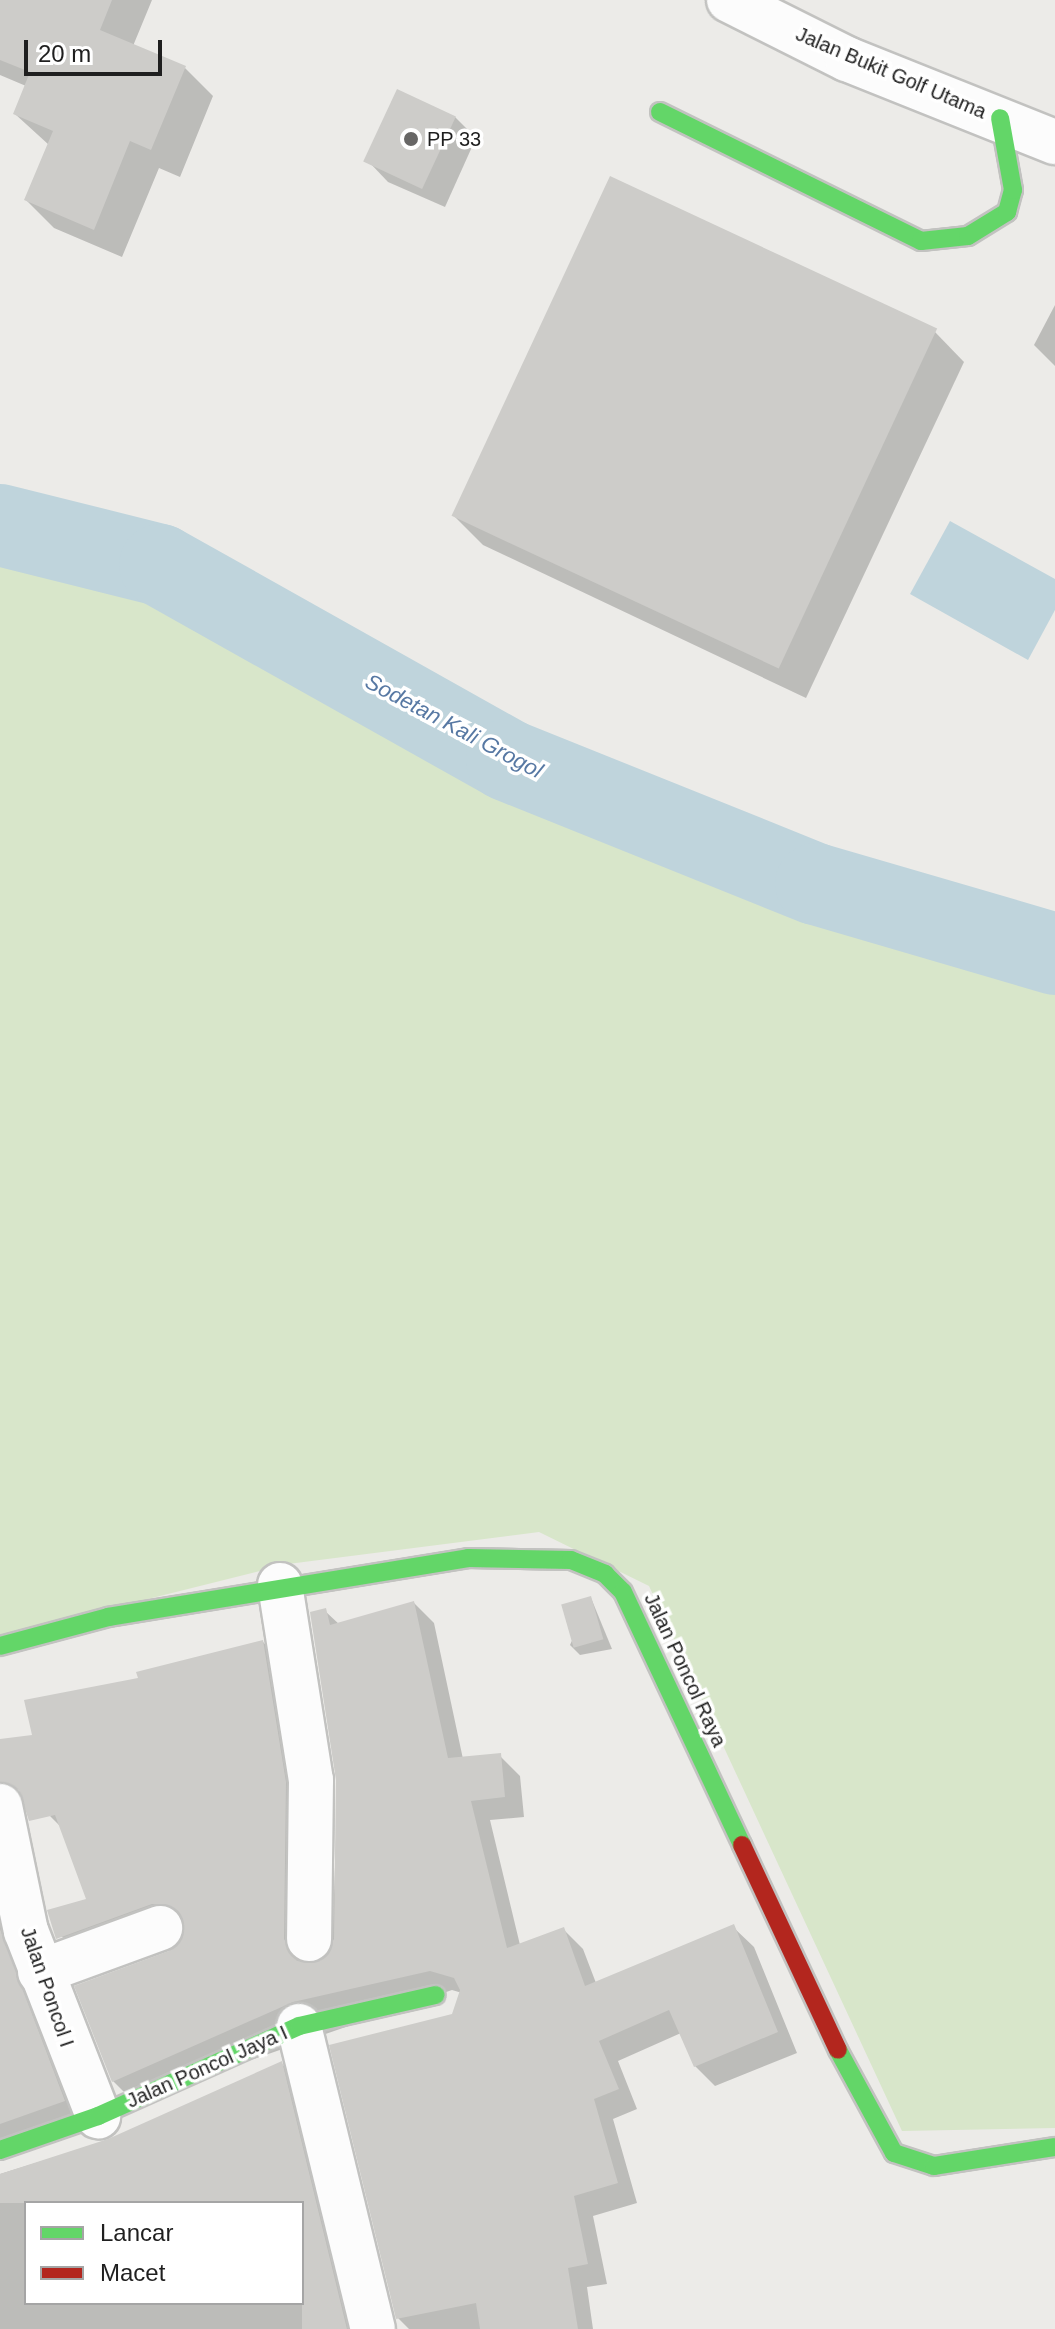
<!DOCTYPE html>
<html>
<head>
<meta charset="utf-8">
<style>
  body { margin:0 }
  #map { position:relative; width:1055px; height:2329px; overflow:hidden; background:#ecebe8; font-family:Arial,sans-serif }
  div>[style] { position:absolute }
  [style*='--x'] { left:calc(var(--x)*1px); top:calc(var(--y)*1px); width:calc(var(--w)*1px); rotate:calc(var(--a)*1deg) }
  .grass>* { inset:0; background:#d8e6ca }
  .water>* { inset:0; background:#bfd4dc }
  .shadow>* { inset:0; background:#0003 }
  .river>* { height:82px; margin:-41px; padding:0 41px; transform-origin:41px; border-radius:41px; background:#bfd4dc }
  .building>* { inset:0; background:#cdccc9; transform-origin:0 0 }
  .roads { filter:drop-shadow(2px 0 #c2c2c0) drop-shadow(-2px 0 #c2c2c0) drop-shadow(0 2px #c2c2c0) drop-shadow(0 -2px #c2c2c0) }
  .street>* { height:44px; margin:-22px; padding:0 22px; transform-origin:22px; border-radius:22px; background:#fcfcfc }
  .fast>* { height:18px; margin:-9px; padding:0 9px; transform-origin:9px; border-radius:9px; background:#63d668 }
  .jam>* { height:18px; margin:-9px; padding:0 9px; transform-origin:9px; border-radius:9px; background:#b3261e }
  .dots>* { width:22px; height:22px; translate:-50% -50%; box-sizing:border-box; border:4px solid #fff; border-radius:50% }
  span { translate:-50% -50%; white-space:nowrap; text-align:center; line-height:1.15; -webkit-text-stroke:7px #fff; paint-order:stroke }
  .street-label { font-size:20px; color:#1f1f1f }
  .poi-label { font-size:20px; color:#1f1f1f }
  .left { translate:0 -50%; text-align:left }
  .water-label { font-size:22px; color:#5778a3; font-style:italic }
  .legend { position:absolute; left:24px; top:2201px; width:280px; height:104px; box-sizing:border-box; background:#fff; border:2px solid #a5a5a5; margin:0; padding:10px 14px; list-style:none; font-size:24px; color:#1f1f1f }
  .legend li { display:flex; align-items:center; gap:16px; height:40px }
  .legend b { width:40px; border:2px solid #a5a5a5 }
  .scale { position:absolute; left:24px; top:40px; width:138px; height:36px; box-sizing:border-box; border:4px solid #1f1f1f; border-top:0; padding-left:10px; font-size:24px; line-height:28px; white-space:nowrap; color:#1f1f1f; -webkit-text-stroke:6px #fff; paint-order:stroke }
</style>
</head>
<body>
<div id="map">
  <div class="grass">
    <i style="clip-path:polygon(0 525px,160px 565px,507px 760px,816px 884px,1055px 954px,1055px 2128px,902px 2131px,649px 1586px,539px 1532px,288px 1564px,0 1636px)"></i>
  </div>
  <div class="water">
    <i style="clip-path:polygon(950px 521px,1055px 579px,1055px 610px,1028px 660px,910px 594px)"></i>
  </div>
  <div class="shadow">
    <i style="clip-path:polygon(0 0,152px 0,133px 46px,185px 68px,213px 96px,180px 177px,159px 168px,122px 257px,54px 228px,26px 200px,49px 145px,15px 114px,26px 86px,0 75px)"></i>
    <i style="clip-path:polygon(455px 117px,476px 138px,445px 207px,388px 182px,368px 161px)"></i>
    <i style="clip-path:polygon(1055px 305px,1055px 366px,1034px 345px)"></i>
    <i style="clip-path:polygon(935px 332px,964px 362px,806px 698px,483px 545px,454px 516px)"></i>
    <i style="clip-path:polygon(591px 1598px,612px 1649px,580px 1655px,570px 1645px)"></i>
    <i style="clip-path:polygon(414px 1603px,434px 1623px,463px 1759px,500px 1756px,520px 1776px,524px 1817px,490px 1820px,520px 1945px,563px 1929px,583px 1949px,596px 1983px,733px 1927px,754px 1947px,797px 2053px,715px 2086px,695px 2066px,681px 2033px,618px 2061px,637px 2109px,613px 2119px,637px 2203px,593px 2216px,607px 2284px,587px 2287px,593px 2329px,409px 2329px,398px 2318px,462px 1993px,452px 1990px,133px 2101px,113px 2081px,170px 1953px,186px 1934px,185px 1922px,78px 1958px,52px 1923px,88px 1901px,61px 1827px,50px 1816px,140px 1680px,263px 1642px,283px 1662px,305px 1803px,303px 1961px,321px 1963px,332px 1953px,338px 1780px,325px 1611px,340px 1625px)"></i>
    <i style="clip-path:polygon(0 1857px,84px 2121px,0 2156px)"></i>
    <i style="clip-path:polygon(evenodd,281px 2063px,301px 2083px,361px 2329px,0 2329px,0 2174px,107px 2141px,281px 2063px,26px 2203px,302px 2203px,302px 2303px,26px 2303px,26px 2203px)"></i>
  </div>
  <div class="river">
    <i style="--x:0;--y:525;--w:165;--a:14"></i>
    <i style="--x:160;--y:565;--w:398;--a:29.3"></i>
    <i style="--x:507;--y:760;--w:333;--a:21.9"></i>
    <i style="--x:816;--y:884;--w:249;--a:16.3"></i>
  </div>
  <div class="building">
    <i style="clip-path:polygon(0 0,112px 0,100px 30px,186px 66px,151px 150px,130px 141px,94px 230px,24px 200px,53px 131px,13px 114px,30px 72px,0 60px)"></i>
    <i style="left:397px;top:89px;width:65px;height:80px;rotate:25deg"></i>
    <i style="left:610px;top:176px;width:361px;height:375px;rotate:25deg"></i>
    <i style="left:591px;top:1596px;width:45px;height:31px;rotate:74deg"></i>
    <i style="clip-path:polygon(414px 1601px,448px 1758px,501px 1753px,505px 1797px,471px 1801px,507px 1948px,564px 1927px,585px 1986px,734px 1924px,778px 2032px,694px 2067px,669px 2010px,599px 2041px,619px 2089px,594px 2099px,618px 2183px,574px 2196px,588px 2264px,568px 2268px,578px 2329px,480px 2329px,476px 2303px,396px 2319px,329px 2045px,452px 2014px,460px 1990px,454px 1978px,430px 1971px,293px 2002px,112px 2082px,74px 1986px,169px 1951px,184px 1933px,183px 1919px,165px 1904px,152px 1904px,56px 1939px,47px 1910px,86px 1899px,55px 1815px,29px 1821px,19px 1790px,0 1782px,0 1739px,32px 1735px,24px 1700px,138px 1678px,136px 1672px,263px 1640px,286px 1782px,284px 1939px,297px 1961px,320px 1961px,334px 1939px,336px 1780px,310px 1612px,326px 1608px,330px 1625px)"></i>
    <i style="clip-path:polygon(0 1929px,65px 2101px,0 2124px)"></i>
    <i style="clip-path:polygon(282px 2061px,347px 2329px,302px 2329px,302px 2203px,0 2203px,0 2174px,108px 2139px)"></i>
  </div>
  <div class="roads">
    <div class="street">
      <i style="--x:729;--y:0;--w:132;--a:26.6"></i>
      <i style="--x:847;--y:59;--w:224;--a:21.8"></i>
      <i style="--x:280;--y:1585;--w:197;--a:81"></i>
      <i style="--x:311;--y:1780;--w:159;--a:90.7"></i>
      <i style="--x:0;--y:1806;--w:128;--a:78.3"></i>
      <i style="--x:26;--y:1931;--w:199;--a:68.7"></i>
      <i style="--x:40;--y:1972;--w:128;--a:-20.1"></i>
      <i style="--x:299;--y:2026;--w:312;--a:76.3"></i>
    </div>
    <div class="fast">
      <i style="--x:660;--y:112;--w:291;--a:26.3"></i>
      <i style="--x:921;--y:241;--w:47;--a:-6.1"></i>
      <i style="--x:968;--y:236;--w:46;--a:-31.6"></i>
      <i style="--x:1007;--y:212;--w:23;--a:-75"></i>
      <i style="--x:1013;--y:190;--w:73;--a:-100.2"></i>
      <i style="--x:0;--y:1646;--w:112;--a:-15"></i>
      <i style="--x:108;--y:1617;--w:365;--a:-9.3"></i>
      <i style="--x:468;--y:1558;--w:103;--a:1.1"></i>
      <i style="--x:571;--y:1560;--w:37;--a:22"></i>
      <i style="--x:605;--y:1574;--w:25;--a:45"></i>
      <i style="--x:623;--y:1592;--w:280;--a:64.8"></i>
      <i style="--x:838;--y:2050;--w:117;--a:61.5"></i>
      <i style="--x:894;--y:2153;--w:42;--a:18"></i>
      <i style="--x:934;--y:2166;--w:122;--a:-8.9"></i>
      <i style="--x:0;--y:2150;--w:104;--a:-19.1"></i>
      <i style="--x:98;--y:2116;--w:220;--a:-24.1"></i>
      <i style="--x:299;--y:2026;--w:140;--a:-12.8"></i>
    </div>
    <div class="jam">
      <i style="--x:742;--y:1845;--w:226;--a:64.9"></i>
    </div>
  </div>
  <div class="dots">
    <i style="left:411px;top:139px;background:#676665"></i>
  </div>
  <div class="street-label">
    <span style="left:891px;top:73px;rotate:23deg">Jalan Bukit Golf Utama</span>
    <span style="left:685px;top:1670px;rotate:65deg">Jalan Poncol Raya</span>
    <span style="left:47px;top:1987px;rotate:71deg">Jalan Poncol I</span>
    <span style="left:207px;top:2067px;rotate:-24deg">Jalan Poncol Jaya I</span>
  </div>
  <div class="poi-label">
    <span class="left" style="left:427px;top:139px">PP 33</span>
  </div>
  <div class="water-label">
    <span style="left:454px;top:726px;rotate:28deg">Sodetan Kali Grogol</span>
  </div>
  <ul class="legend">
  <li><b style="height:10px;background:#63d668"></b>Lancar</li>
  <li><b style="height:10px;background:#b3261e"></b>Macet</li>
  </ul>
  <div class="scale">20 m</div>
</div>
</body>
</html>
